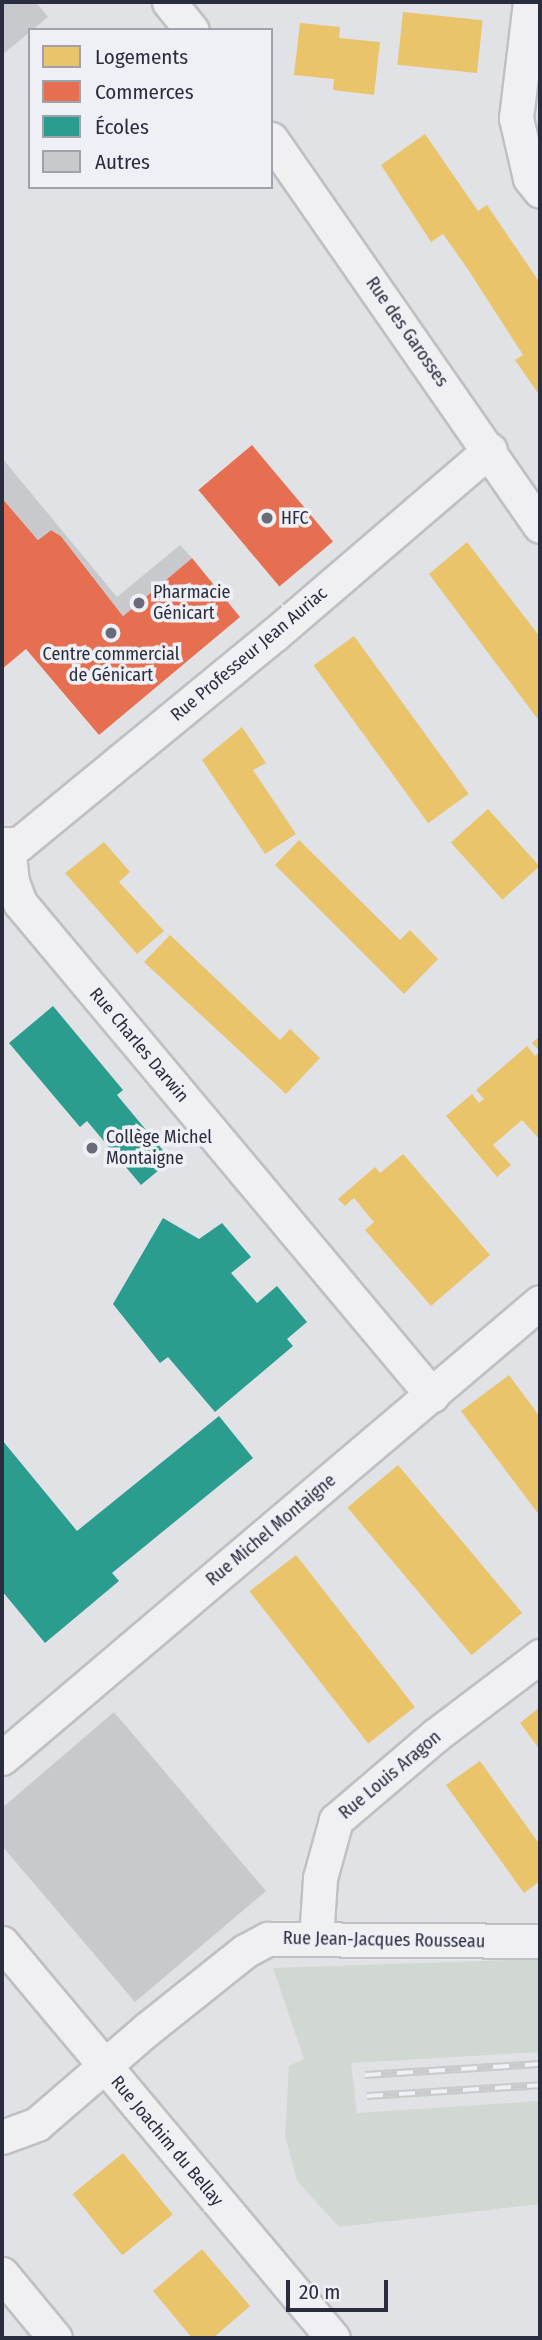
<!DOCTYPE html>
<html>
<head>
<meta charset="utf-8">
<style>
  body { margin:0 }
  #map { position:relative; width:542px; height:2340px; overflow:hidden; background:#e1e2e5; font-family:"Fira Sans Condensed",sans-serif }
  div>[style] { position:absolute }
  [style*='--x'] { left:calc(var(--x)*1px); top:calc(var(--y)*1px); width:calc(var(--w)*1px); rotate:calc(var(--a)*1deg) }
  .green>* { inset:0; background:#d0d8d1 }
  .homes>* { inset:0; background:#e9c46a; transform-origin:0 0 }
  .shops>* { inset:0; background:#e76f51; transform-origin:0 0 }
  .schools>* { inset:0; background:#2a9d8f }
  .building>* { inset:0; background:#c7c9cc }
  .roads { filter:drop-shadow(2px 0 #bfc0c3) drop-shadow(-2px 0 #bfc0c3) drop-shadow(0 2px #bfc0c3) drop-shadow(0 -2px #bfc0c3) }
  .street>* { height:33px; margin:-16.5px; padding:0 16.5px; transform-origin:16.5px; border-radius:16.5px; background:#f0f0f3 }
  .rail>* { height:8px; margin-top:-4px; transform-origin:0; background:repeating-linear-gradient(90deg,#eff0f5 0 16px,#cacacd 0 32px); box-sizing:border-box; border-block:2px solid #cacacd }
  .dots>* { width:19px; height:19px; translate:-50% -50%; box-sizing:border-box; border:4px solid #eff0f5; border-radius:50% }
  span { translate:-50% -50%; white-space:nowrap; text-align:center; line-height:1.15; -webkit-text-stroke:7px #eff0f5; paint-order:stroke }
  .street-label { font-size:18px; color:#292d3d }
  .poi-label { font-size:18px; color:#292d3d }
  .left { translate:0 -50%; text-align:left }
  .frame { position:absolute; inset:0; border:4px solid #292d3d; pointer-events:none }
  .legend { position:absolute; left:28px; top:28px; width:245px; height:161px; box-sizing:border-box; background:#eff0f5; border:2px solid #a0a2ab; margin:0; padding:9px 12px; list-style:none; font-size:21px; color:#292d3d }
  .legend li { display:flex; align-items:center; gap:14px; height:35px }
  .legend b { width:35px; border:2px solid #a0a2ab }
  .scale { position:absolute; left:286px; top:2280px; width:102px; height:32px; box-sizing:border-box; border:4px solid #292d3d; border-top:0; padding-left:9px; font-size:21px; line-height:24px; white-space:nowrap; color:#292d3d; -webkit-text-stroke:5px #eff0f5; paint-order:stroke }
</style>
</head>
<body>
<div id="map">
  <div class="green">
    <i style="clip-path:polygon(540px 1959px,540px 2052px,351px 2063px,357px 2113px,540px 2101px,540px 2204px,339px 2227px,297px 2181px,285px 2136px,289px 2066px,304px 2059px,273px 1968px)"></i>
  </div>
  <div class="homes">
    <i style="left:403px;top:12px;width:80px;height:53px;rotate:6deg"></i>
    <i style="clip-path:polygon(300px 23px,340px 27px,339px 38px,380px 42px,374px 95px,333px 90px,334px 79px,294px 75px)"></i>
    <i style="clip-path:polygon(425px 134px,478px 211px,487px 205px,540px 283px,540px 396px,515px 360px,523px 355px,467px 268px,443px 234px,431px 242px,381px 165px)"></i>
    <i style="clip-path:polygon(467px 542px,540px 637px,540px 722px,429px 574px)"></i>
    <i style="left:354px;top:636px;width:195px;height:50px;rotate:54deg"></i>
    <i style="clip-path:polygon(242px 727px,266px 763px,253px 770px,296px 834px,265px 854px,202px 760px)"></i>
    <i style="left:488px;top:809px;width:77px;height:50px;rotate:48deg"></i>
    <i style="clip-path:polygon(299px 840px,400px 940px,410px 930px,438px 959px,404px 994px,275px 865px)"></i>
    <i style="clip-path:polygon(104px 842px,130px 872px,119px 882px,164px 931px,137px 954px,65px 873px)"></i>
    <i style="clip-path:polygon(170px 935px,280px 1040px,290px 1029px,320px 1058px,286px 1094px,144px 962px)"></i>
    <i style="clip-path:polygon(540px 1036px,540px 1140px,522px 1120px,493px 1145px,511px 1165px,497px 1177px,446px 1116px,472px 1094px,479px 1103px,484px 1099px,476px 1090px,527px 1046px,535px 1056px,540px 1051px,532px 1043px)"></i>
    <i style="clip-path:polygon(403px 1154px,490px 1255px,431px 1306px,365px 1230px,374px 1222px,354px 1198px,345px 1206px,338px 1199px,375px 1167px,380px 1173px)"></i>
    <i style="clip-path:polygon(509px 1375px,540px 1417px,540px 1516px,461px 1411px)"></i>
    <i style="left:398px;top:1465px;width:193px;height:66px;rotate:50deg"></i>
    <i style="left:296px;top:1555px;width:193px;height:59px;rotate:52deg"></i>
    <i style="clip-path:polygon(540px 1707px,540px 1750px,520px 1723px)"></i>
    <i style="clip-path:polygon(480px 1761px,540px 1845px,540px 1881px,524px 1893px,446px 1785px)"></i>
    <i style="left:123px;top:2153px;width:79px;height:65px;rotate:51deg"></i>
    <i style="clip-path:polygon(202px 2249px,250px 2306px,213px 2338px,192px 2338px,153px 2291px)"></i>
  </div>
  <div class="shops">
    <i style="left:252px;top:445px;width:126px;height:70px;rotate:50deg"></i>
    <i style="clip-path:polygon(2px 498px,38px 540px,51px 530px,61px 536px,123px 616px,192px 558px,240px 617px,99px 735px,26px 649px,2px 669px)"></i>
  </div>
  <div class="schools">
    <i style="clip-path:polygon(53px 1006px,123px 1090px,117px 1095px,171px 1160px,141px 1185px,87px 1121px,80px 1127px,9px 1043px)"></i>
    <i style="clip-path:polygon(163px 1218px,199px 1239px,222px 1223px,251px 1257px,231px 1273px,257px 1303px,277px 1286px,307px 1322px,287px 1339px,293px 1346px,215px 1412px,168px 1357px,160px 1363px,113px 1304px)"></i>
    <i style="clip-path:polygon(219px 1416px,253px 1458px,112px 1573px,119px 1581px,45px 1643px,2px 1591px,2px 1440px,77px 1531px)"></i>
  </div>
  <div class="building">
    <i style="clip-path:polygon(2px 2px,36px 2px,48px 17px,2px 55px)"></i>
    <i style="clip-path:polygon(2px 458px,117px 597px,180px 545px,192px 558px,123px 616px,61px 536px,51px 530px,38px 540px,2px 498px)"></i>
    <i style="clip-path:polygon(114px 1712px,266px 1891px,135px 2002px,2px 1846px,2px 1808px)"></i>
  </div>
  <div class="roads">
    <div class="street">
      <i style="--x:169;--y:2;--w:36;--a:51"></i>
      <i style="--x:530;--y:2;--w:117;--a:96.9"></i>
      <i style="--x:516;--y:118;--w:62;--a:76.9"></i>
      <i style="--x:530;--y:178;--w:16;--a:52"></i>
      <i style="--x:271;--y:139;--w:471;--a:55.2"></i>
      <i style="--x:2;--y:844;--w:17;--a:0"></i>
      <i style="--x:19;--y:844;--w:331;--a:-39.4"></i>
      <i style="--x:275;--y:634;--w:283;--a:-40.6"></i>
      <i style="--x:8;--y:844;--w:38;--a:84"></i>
      <i style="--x:12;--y:882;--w:22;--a:69"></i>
      <i style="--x:20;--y:903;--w:642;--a:50.06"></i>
      <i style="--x:2;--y:1758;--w:705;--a:-40.28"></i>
      <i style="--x:316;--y:1939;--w:61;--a:-86.2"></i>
      <i style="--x:320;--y:1878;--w:60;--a:-74.6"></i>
      <i style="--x:336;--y:1820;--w:131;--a:-40.4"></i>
      <i style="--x:436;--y:1735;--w:131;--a:-37.2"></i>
      <i style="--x:2;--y:1943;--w:515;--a:50.04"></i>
      <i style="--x:2;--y:2137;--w:37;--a:-20"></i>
      <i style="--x:37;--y:2124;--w:144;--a:-40.8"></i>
      <i style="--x:146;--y:2030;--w:127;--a:-38.6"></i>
      <i style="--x:245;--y:1951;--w:26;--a:-28"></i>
      <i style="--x:268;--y:1939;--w:272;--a:0.4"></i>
      <i style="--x:2;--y:2274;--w:83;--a:50.4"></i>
    </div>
  </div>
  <div class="rail">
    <i style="--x:365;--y:2075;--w:175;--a:-3.6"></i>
    <i style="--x:367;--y:2096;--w:173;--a:-3.6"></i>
  </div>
  <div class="dots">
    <i style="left:267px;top:518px;background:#696c78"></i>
    <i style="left:139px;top:603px;background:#696c78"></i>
    <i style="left:111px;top:633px;background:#696c78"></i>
    <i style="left:92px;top:1148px;background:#696c78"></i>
  </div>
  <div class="street-label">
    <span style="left:407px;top:332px;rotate:55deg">Rue des Garosses</span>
    <span style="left:249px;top:654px;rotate:-40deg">Rue Professeur Jean Auriac</span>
    <span style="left:139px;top:1045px;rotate:50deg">Rue Charles Darwin</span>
    <span style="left:271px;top:1530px;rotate:-40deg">Rue Michel Montaigne</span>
    <span style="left:390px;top:1775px;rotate:-40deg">Rue Louis Aragon</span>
    <span style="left:384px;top:1940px;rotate:1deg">Rue Jean-Jacques Rousseau</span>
    <span style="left:167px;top:2141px;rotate:50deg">Rue Joachim du Bellay</span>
  </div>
  <div class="poi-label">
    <span class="left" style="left:281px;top:518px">HFC</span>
    <span class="left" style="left:153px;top:603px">Pharmacie<br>Génicart</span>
    <span style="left:111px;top:665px">Centre commercial<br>de Génicart</span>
    <span class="left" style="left:106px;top:1148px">Collège Michel<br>Montaigne</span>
  </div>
  <div class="frame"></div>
  <ul class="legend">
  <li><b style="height:19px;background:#e9c46a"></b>Logements</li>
  <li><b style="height:19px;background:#e76f51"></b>Commerces</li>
  <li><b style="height:19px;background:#2a9d8f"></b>Écoles</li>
  <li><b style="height:19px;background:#c7c9cc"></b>Autres</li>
  </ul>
  <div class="scale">20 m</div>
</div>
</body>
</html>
